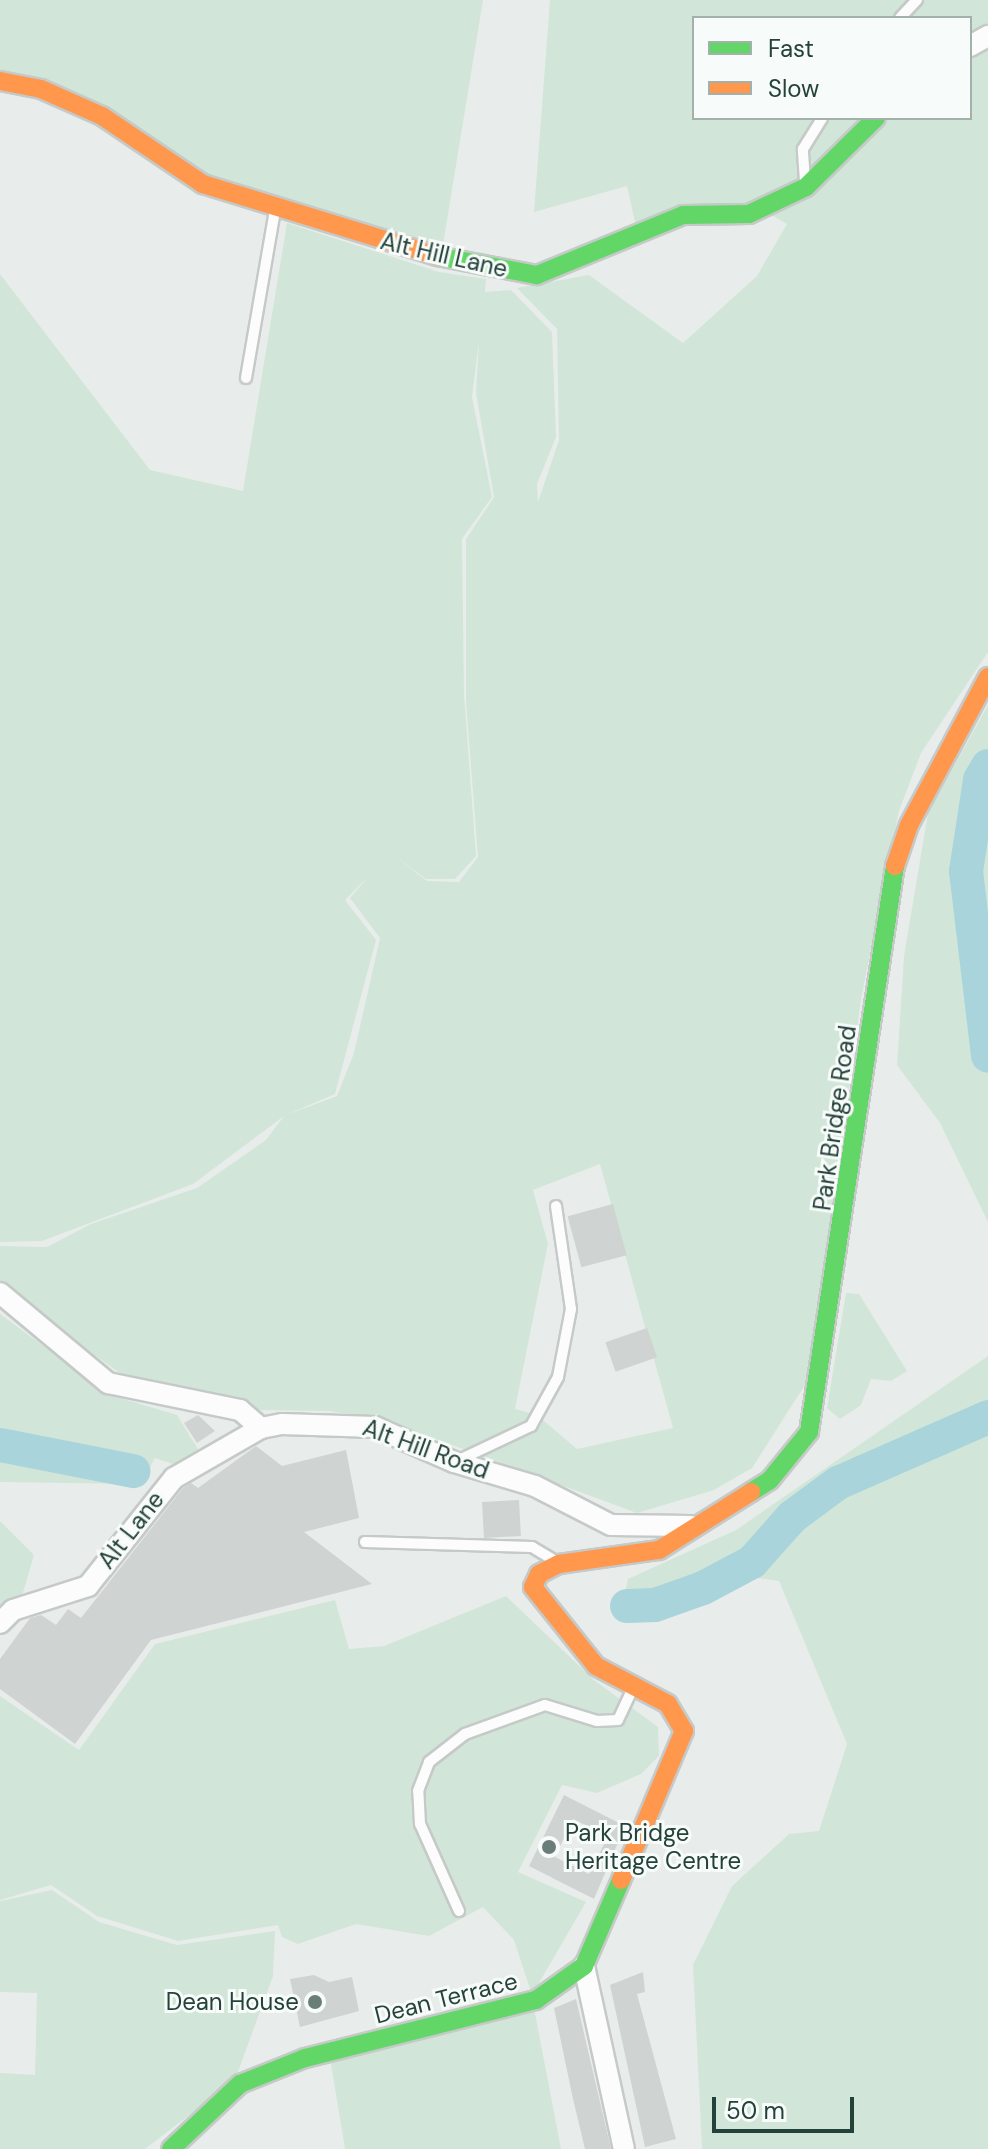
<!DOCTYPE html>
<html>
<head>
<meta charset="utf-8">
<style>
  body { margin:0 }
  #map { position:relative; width:988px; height:2149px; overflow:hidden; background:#e8edeb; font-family:"DM Sans",sans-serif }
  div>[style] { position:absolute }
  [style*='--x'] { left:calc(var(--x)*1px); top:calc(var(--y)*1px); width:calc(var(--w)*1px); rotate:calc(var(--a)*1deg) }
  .green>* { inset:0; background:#d1e6d8 }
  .stream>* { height:6px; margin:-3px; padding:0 3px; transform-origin:3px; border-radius:3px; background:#a9d4db }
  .river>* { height:34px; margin:-17px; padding:0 17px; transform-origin:17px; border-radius:17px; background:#a9d4db }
  .building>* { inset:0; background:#cfd4d2; transform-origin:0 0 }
  .roads { filter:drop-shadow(2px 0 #c5cac8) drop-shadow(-2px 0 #c5cac8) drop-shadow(0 2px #c5cac8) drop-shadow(0 -2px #c5cac8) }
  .lane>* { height:10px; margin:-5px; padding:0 5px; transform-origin:5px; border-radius:5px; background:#fcfcfc }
  .street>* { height:20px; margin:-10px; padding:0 10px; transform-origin:10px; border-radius:10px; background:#fcfcfc }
  .fast>* { height:18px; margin:-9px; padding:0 9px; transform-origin:9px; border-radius:9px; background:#63d668 }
  .slow>* { height:18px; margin:-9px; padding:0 9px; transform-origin:9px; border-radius:9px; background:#ff974d }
  .dots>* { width:22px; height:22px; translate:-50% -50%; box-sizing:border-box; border:4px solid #f7fbf9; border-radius:50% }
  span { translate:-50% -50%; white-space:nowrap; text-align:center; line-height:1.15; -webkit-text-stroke:6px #f7fbf9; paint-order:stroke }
  .street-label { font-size:24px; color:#24423a }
  .poi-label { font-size:24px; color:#24423a }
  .left { translate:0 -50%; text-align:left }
  .right { translate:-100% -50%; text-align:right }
  .legend { position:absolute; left:692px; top:16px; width:280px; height:104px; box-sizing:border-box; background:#f7fbf9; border:2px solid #a3b1ad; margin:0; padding:10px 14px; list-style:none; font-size:24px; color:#24423a }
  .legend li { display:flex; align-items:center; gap:16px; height:40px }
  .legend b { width:40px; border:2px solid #a3b1ad }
  .scale { position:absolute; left:712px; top:2097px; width:142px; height:36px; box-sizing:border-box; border:4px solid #24423a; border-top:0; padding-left:10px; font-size:24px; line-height:28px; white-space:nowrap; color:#24423a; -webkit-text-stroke:6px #f7fbf9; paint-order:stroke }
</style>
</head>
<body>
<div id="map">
  <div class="green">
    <i style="clip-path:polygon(0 0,483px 0,442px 251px,211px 177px,0 71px)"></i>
    <i style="clip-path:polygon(evenodd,550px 0,988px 0,988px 652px,921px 753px,899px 811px,861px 999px,810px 1377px,752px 1468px,714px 1490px,637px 1513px,387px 1421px,330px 1411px,256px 1410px,136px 1385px,0 1286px,0 1246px,47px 1247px,91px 1224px,197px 1188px,266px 1140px,284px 1116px,193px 1184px,42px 1241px,0 1242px,0 274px,150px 470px,243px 491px,287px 223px,439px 272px,486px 279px,485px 292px,511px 290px,552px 332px,556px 437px,537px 484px,538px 502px,559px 440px,557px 329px,517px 288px,589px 275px,683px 343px,757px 276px,787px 224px,753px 204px,635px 222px,627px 186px,534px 212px,550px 0,694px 18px,970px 18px,970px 118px,694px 118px,694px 18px,550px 0,479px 341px,476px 393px,494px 497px,466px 539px,466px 702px,478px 857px,459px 882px,427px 881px,392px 854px,426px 879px,455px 879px,476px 856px,464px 694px,462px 539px,492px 497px,472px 397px,479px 341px,550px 0,368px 877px,350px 898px,380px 938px,354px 1053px,337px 1096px,286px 1115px,335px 1094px,376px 940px,345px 900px,368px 877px,550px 0,600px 1164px,673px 1428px,577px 1449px,537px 1415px,515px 1409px,548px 1244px,533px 1190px,600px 1164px)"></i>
    <i style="clip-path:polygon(988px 705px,988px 1222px,940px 1123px,897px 1065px,904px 956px,928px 813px)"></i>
    <i style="clip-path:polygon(846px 1293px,859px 1294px,907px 1371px,891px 1381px,871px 1379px,861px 1405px,840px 1419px,827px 1408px)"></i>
    <i style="clip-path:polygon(0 1314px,110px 1395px,177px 1415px,201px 1454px,179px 1466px,155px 1458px,141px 1484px,0 1482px)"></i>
    <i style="clip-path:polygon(988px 1356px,988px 2149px,702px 2149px,693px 1965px,732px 1886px,789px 1834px,819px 1831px,847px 1744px,779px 1581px,722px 1573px,619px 1617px,628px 1579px,736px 1530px)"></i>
    <i style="clip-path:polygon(0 1521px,34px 1555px,22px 1596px,0 1616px)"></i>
    <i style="clip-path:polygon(506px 1596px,594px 1680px,658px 1727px,659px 1756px,641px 1774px,597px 1793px,562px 1785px,518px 1872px,586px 1902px,532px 1995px,514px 1940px,483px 1907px,429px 1936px,356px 1924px,298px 1944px,282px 1937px,278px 1925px,178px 1941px,97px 1916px,51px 1885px,0 1900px,0 1696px,79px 1750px,155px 1644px,335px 1600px,349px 1649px,384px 1646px)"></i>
    <i style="clip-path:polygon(52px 1890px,99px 1922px,177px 1945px,275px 1931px,273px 1976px,235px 2080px,145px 2149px,0 2149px,0 2073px,35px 2075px,37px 1993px,0 1992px,0 1901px)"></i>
    <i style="clip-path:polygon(534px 2008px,561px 2149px,345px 2149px,330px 2058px)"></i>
  </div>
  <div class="stream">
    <i style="--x:986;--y:1418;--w:6;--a:72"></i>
  </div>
  <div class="river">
    <i style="--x:988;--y:766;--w:16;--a:120"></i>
    <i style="--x:980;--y:780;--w:92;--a:98.7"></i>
    <i style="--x:966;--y:871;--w:186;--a:83.2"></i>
    <i style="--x:0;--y:1445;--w:136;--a:11.1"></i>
    <i style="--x:627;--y:1606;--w:28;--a:-2"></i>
    <i style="--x:655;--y:1605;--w:51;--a:-19.5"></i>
    <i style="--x:703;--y:1588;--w:55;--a:-28"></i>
    <i style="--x:752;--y:1562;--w:60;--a:-48.4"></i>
    <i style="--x:792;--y:1517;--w:57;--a:-36.5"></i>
    <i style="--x:838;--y:1483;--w:164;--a:-23.7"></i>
  </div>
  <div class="building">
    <i style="left:613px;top:1204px;width:53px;height:47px;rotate:75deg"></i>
    <i style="left:647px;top:1328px;width:31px;height:44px;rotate:71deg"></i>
    <i style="clip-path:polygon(198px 1415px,215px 1431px,197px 1443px,184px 1423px)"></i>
    <i style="clip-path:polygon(256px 1446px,282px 1466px,346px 1450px,359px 1518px,304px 1532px,372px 1584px,151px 1640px,75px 1744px,0 1689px,0 1659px,30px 1618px,41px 1615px,56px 1625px,68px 1609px,81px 1618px,183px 1488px,191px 1483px,198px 1488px)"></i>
    <i style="left:519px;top:1500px;width:36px;height:37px;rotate:87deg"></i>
    <i style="clip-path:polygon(evenodd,564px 1795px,625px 1826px,594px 1899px,529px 1866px,564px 1795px,573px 1819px,608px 1836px,589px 1874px,555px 1857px,573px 1819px)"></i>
    <i style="clip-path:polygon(643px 1972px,645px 1992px,637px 1994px,676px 2139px,645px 2147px,610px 1985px)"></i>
    <i style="clip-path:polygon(314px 1975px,329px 1982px,352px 1977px,359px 2011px,300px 2027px,290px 1979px)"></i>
    <i style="clip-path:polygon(576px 1999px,593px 2072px,611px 2149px,585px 2149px,573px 2099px,554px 2008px)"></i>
  </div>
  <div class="roads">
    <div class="lane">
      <i style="--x:900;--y:18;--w:25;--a:-47"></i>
      <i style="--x:805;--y:181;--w:32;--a:-94"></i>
      <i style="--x:803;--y:149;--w:36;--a:-58"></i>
      <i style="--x:246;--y:378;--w:170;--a:-80.2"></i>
      <i style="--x:459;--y:1460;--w:80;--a:-25.3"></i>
      <i style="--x:531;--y:1426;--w:56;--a:-61.1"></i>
      <i style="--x:558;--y:1377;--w:69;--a:-79.2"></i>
      <i style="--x:571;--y:1309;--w:104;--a:-98.3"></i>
      <i style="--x:365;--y:1542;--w:167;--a:1.7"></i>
      <i style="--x:532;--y:1547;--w:27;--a:31"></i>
      <i style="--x:459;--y:1911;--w:95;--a:-114.1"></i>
      <i style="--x:420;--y:1824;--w:33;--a:-93"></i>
      <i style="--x:418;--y:1791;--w:31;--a:-69"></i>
      <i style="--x:429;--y:1762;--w:46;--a:-37.9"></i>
      <i style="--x:465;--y:1734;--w:85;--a:-19.9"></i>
      <i style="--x:545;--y:1705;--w:54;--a:17.1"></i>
      <i style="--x:597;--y:1721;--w:21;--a:-3"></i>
      <i style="--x:618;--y:1720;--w:35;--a:-65"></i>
    </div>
    <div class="street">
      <i style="--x:970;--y:46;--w:21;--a:-29"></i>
      <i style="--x:0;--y:1293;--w:141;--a:39.8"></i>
      <i style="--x:108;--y:1383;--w:135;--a:11.6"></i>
      <i style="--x:240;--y:1410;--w:28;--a:41"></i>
      <i style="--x:0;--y:1623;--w:18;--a:-45"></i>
      <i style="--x:13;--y:1610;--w:79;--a:-17.7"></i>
      <i style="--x:88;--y:1586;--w:138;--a:-51.5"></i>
      <i style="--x:174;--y:1478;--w:100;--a:-29.9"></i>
      <i style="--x:261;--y:1428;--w:21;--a:-11"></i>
      <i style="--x:282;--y:1424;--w:93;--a:1.8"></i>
      <i style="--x:375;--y:1427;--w:86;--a:23.9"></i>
      <i style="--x:454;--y:1462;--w:84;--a:16.5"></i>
      <i style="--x:535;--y:1486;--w:85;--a:27.2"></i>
      <i style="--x:611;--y:1525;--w:80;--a:0.7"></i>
      <i style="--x:584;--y:1966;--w:187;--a:77.7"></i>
    </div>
    <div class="fast">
      <i style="--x:437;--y:256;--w:102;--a:10.8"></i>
      <i style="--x:537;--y:275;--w:158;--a:-22.3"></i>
      <i style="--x:683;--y:215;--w:66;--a:-0.9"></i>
      <i style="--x:749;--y:214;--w:63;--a:-25.3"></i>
      <i style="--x:806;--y:187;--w:98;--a:-44.6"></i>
      <i style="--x:751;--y:1492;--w:22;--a:-32"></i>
      <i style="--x:770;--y:1480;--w:62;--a:-50.9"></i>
      <i style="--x:809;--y:1432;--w:572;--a:-81.36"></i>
      <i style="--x:171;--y:2149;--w:95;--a:-43.3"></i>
      <i style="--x:240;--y:2084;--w:70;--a:-21.8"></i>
      <i style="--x:305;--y:2058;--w:238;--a:-14.1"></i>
      <i style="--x:536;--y:2000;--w:59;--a:-35.3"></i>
      <i style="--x:584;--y:1966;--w:94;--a:-66.7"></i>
    </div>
    <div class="slow">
      <i style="--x:0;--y:81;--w:42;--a:11"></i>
      <i style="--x:41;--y:89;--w:67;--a:23.9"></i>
      <i style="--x:102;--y:116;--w:122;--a:34"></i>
      <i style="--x:203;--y:184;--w:245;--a:17.1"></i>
      <i style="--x:895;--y:866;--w:43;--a:-71.1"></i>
      <i style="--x:909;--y:825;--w:168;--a:-61.9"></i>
      <i style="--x:621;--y:1880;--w:162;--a:-67.1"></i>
      <i style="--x:684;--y:1731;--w:31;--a:-121"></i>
      <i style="--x:668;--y:1704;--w:81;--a:-152.2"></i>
      <i style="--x:596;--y:1666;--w:101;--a:-128.6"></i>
      <i style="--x:533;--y:1587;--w:14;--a:-65"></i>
      <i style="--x:539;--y:1574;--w:22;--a:-27"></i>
      <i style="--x:559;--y:1564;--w:101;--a:-8"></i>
      <i style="--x:659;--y:1550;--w:109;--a:-32.2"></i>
    </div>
  </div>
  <div class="dots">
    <i style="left:549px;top:1847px;background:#697e78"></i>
    <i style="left:315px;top:2002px;background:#697e78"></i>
  </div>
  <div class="street-label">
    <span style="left:444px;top:255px;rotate:13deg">Alt Hill Lane</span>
    <span style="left:835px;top:1118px;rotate:-82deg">Park Bridge Road</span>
    <span style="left:426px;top:1449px;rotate:20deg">Alt Hill Road</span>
    <span style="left:131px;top:1530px;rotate:-52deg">Alt Lane</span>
    <span style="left:446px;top:1998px;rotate:-14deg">Dean Terrace</span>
  </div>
  <div class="poi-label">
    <span class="left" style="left:565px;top:1847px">Park Bridge<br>Heritage Centre</span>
    <span class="right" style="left:299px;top:2002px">Dean House</span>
  </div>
  <ul class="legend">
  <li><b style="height:10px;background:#63d668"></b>Fast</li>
  <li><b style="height:10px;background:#ff974d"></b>Slow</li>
  </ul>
  <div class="scale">50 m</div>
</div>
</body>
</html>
